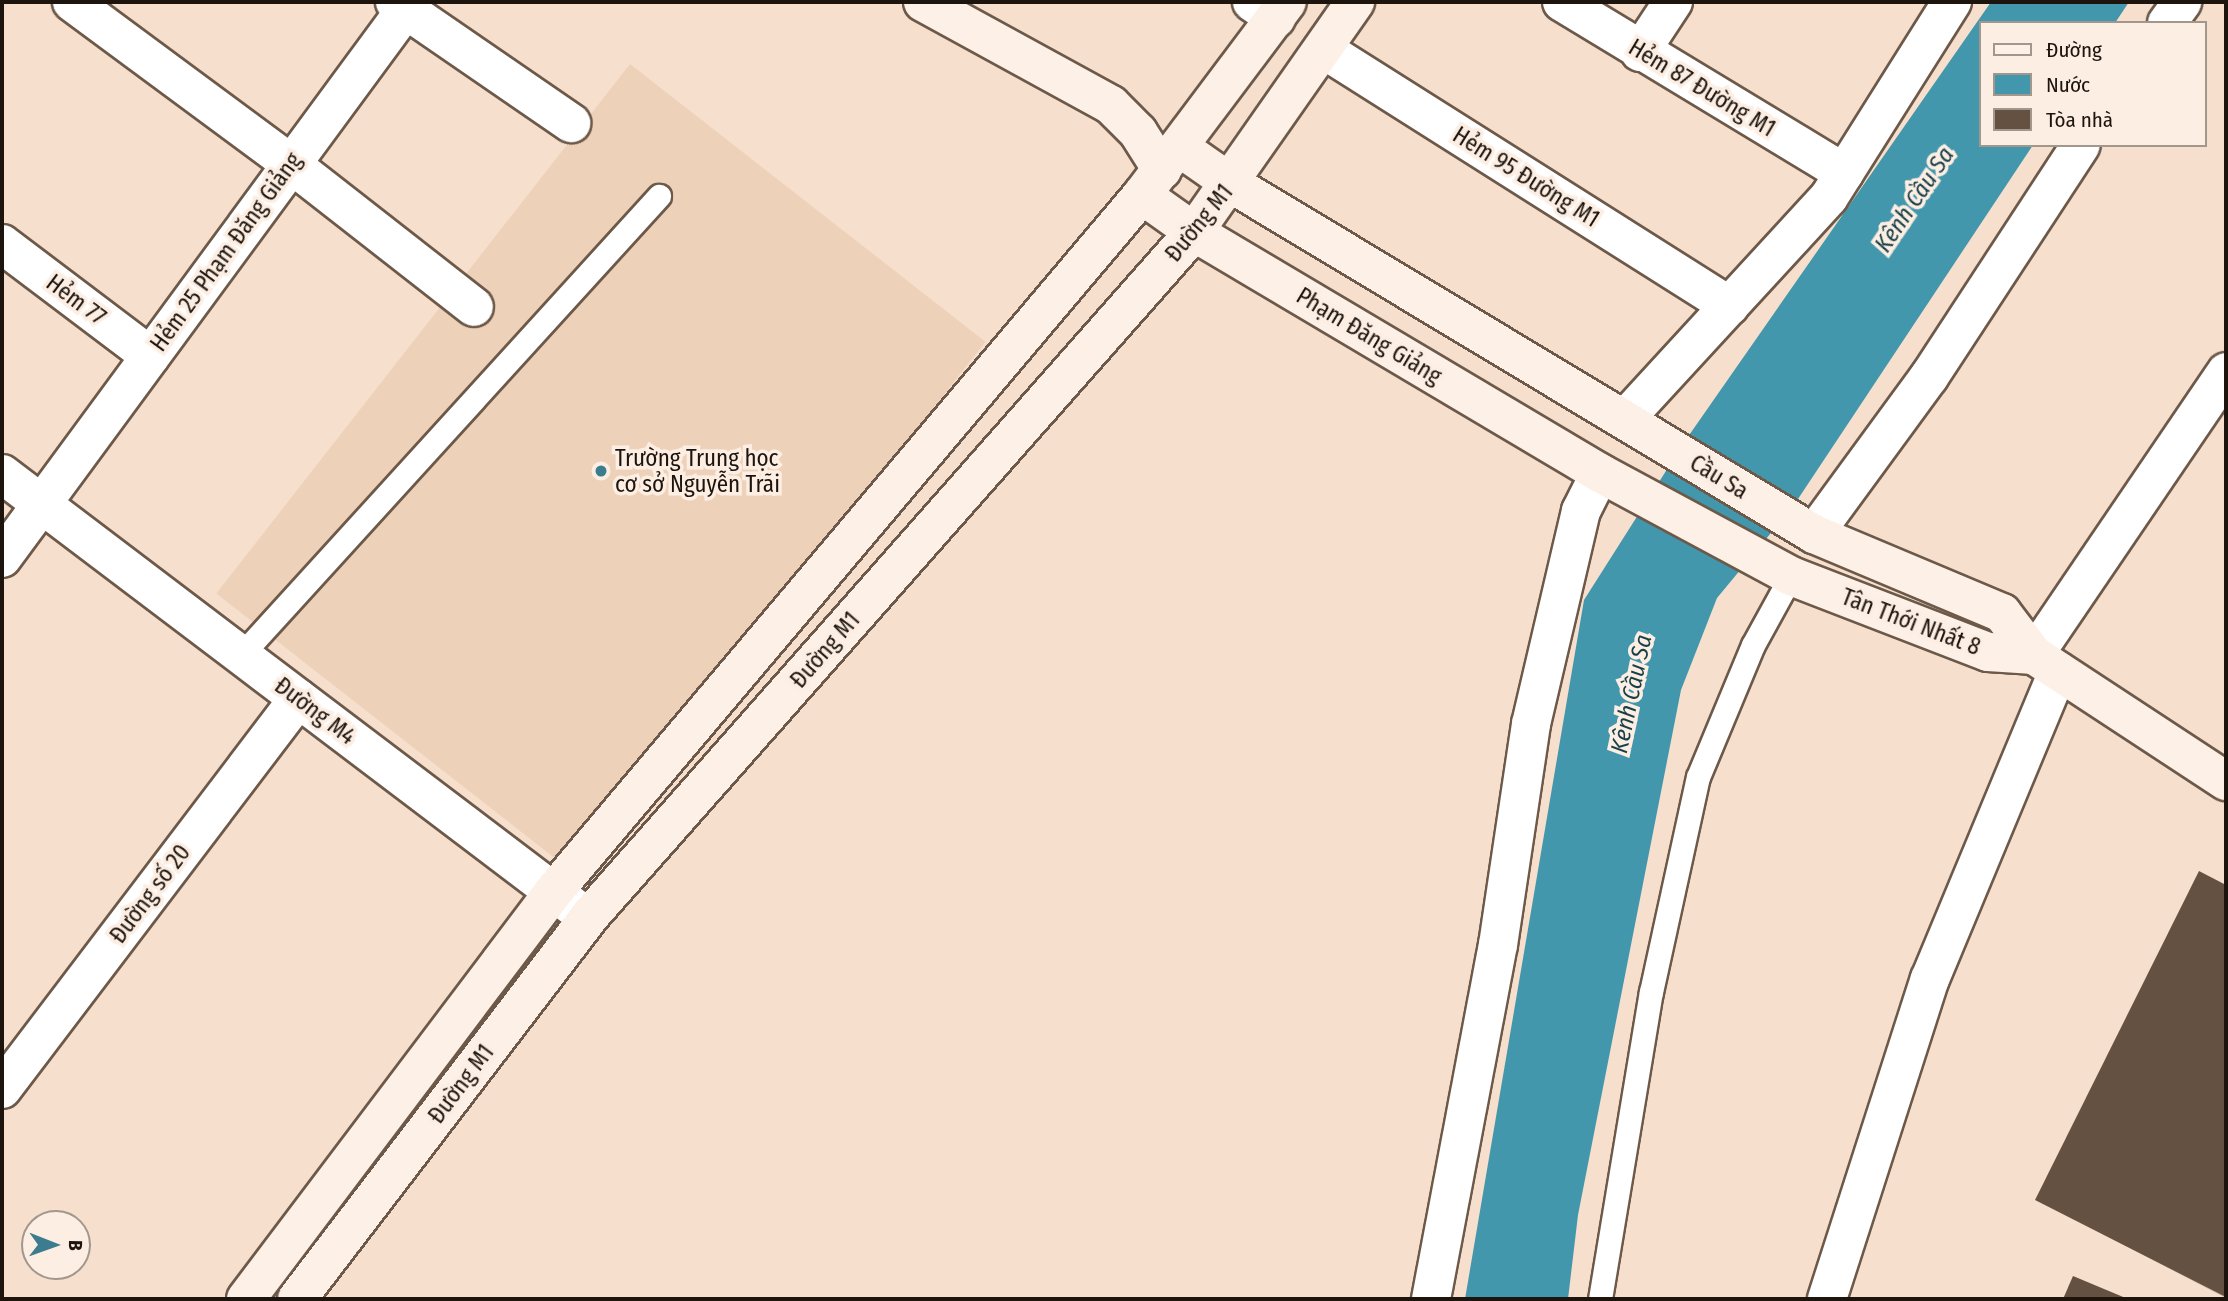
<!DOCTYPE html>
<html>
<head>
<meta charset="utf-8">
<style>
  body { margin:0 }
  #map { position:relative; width:2228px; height:1301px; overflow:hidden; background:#f6dfcc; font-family:"Fira Sans Condensed",sans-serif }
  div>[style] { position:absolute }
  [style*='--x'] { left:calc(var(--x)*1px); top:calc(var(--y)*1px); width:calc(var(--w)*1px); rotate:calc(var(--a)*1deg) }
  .built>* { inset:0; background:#eed1b9; transform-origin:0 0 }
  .water>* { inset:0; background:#4297ac }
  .shadow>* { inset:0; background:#0003 }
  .building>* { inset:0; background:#655142 }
  .roads { filter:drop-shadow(2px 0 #6d5949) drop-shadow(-2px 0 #6d5949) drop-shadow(0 2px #6d5949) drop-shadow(0 -2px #6d5949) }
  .lane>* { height:23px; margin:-11.5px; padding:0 11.5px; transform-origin:11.5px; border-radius:11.5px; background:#fff }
  .street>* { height:38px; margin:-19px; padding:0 19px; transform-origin:19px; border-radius:19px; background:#fff }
  .secondary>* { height:38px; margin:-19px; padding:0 19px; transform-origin:19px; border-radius:19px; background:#fcf0e7 }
  .dots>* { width:19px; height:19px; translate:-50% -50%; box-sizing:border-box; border:4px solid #fceee3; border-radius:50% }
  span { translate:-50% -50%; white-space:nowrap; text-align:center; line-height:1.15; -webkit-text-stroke:7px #fceee3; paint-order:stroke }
  .street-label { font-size:23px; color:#1c140d }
  .poi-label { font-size:23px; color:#1c140d }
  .left { translate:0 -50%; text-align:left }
  .water-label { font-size:24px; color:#173f48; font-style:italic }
  .frame { position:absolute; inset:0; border:4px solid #1c140d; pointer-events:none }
  .legend { position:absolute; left:1979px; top:21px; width:228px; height:126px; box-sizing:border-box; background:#fceee3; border:2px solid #a2978d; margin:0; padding:9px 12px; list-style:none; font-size:21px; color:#1c140d }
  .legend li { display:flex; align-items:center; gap:14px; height:35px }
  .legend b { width:35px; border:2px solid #a2978d }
  .north { position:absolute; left:21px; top:1210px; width:70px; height:70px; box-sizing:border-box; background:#fceee3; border:2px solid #a2978d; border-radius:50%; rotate:91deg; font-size:19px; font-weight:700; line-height:28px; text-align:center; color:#1c140d }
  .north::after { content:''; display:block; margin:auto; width:24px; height:32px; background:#3b7d8e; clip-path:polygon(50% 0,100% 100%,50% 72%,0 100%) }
</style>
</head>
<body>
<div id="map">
  <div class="built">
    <i style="left:630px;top:64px;width:451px;height:672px;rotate:38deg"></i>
  </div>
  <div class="water">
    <i style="clip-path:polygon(1991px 2px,2129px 2px,2115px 23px,1981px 23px,1981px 145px,2033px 145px,1794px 505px,1717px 598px,1681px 690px,1578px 1215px,1568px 1299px,1465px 1299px,1584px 600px,1685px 441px)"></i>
  </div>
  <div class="shadow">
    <i style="clip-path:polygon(2199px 874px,2226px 887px,2226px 1298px,2037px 1200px)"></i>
  </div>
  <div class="building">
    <i style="clip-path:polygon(2199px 871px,2226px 885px,2226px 1297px,2035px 1200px)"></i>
    <i style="clip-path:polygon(2073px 1276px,2128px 1299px,2063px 1299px)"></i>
  </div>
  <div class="roads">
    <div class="lane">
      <i style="--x:241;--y:655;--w:621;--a:-47.68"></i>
      <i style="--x:1600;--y:1299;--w:311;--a:-80.6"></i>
      <i style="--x:1651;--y:992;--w:220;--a:-77.7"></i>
      <i style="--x:1698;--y:777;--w:143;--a:-67.4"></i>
      <i style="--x:1753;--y:645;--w:79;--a:-61.2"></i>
    </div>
    <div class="street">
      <i style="--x:72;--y:2;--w:272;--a:36.5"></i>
      <i style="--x:291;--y:164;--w:232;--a:38"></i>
      <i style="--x:395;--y:2;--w:214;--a:34.5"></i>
      <i style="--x:1252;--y:2;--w:29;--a:34"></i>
      <i style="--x:1562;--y:2;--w:330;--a:31.2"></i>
      <i style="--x:2167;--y:23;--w:26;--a:-54"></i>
      <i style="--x:1323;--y:49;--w:481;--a:32.3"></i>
      <i style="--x:1640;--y:52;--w:60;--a:-56.6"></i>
      <i style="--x:2;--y:244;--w:186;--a:37.1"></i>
      <i style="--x:1625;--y:419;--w:301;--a:-47.4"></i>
      <i style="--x:1829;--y:197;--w:231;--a:-57.8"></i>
      <i style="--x:2;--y:474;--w:735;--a:37.15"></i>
      <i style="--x:1814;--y:534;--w:195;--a:-53.8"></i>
      <i style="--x:1929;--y:377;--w:277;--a:-56.8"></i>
      <i style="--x:2;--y:558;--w:690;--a:-53.66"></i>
      <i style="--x:2034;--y:655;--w:342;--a:-55.8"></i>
      <i style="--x:2;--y:1089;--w:490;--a:-52.8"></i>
      <i style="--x:1431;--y:1299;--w:360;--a:-79.3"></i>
      <i style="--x:1498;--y:945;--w:223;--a:-81.5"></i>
      <i style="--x:1531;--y:724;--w:219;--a:-76.8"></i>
      <i style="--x:1581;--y:511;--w:42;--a:-63.4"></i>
      <i style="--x:1827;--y:1299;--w:336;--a:-72.2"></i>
      <i style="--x:1930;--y:979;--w:333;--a:-67.4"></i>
    </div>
    <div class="secondary">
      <i style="--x:923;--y:2;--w:214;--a:28.7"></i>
      <i style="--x:1111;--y:105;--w:38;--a:45"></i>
      <i style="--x:1138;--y:132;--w:45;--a:57.7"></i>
      <i style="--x:1179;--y:147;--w:65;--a:34.9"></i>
      <i style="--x:1232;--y:184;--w:679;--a:31.02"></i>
      <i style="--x:1814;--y:534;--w:204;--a:22.8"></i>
      <i style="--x:2002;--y:613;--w:53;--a:52.7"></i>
      <i style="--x:2034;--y:655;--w:230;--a:33.3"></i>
      <i style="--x:1142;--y:195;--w:64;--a:35.4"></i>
      <i style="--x:1194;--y:232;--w:472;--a:30.7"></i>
      <i style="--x:1600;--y:473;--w:217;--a:28.3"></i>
      <i style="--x:1791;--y:576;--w:211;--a:21.1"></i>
      <i style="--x:1988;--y:652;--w:46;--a:3.7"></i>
      <i style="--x:246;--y:1299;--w:511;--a:-52.95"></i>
      <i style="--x:554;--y:891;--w:911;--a:-49.81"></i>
      <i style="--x:1142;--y:195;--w:241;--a:-53.1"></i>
      <i style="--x:297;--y:1299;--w:479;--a:-52.6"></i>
      <i style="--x:588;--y:918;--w:915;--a:-48.54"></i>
      <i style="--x:1194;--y:232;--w:281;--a:-55"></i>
    </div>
  </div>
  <div class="dots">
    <i style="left:601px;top:471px;background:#3b7d8e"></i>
  </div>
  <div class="street-label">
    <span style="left:1702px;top:88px;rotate:31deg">Hẻm 87 Đường M1</span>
    <span style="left:1526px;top:177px;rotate:32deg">Hẻm 95 Đường M1</span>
    <span style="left:1199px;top:223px;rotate:-51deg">Đường M1</span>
    <span style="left:226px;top:252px;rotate:-54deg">Hẻm 25 Phạm Đăng Giảng</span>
    <span style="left:76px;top:300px;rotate:37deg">Hẻm 77</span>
    <span style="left:1369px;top:336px;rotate:31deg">Phạm Đăng Giảng</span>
    <span style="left:1719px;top:477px;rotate:31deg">Cầu Sa</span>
    <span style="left:1911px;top:622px;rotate:21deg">Tân Thới Nhất 8</span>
    <span style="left:825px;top:650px;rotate:-49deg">Đường M1</span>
    <span style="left:315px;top:711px;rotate:37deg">Đường M4</span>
    <span style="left:150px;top:894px;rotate:-53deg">Đường số 20</span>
    <span style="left:461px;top:1084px;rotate:-53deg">Đường M1</span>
  </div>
  <div class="poi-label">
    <span class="left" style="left:615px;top:471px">Trường Trung học<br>cơ sở Nguyễn Trãi</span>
  </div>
  <div class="water-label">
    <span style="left:1915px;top:200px;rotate:-56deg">Kênh Cầu Sa</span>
    <span style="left:1632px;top:694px;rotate:-78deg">Kênh Cầu Sa</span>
  </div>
  <div class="frame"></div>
  <ul class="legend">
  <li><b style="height:9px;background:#fcf0e7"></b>Đường</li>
  <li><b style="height:19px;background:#4297ac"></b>Nước</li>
  <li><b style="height:19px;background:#655142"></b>Tòa nhà</li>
  </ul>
  <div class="north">B</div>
</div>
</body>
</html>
